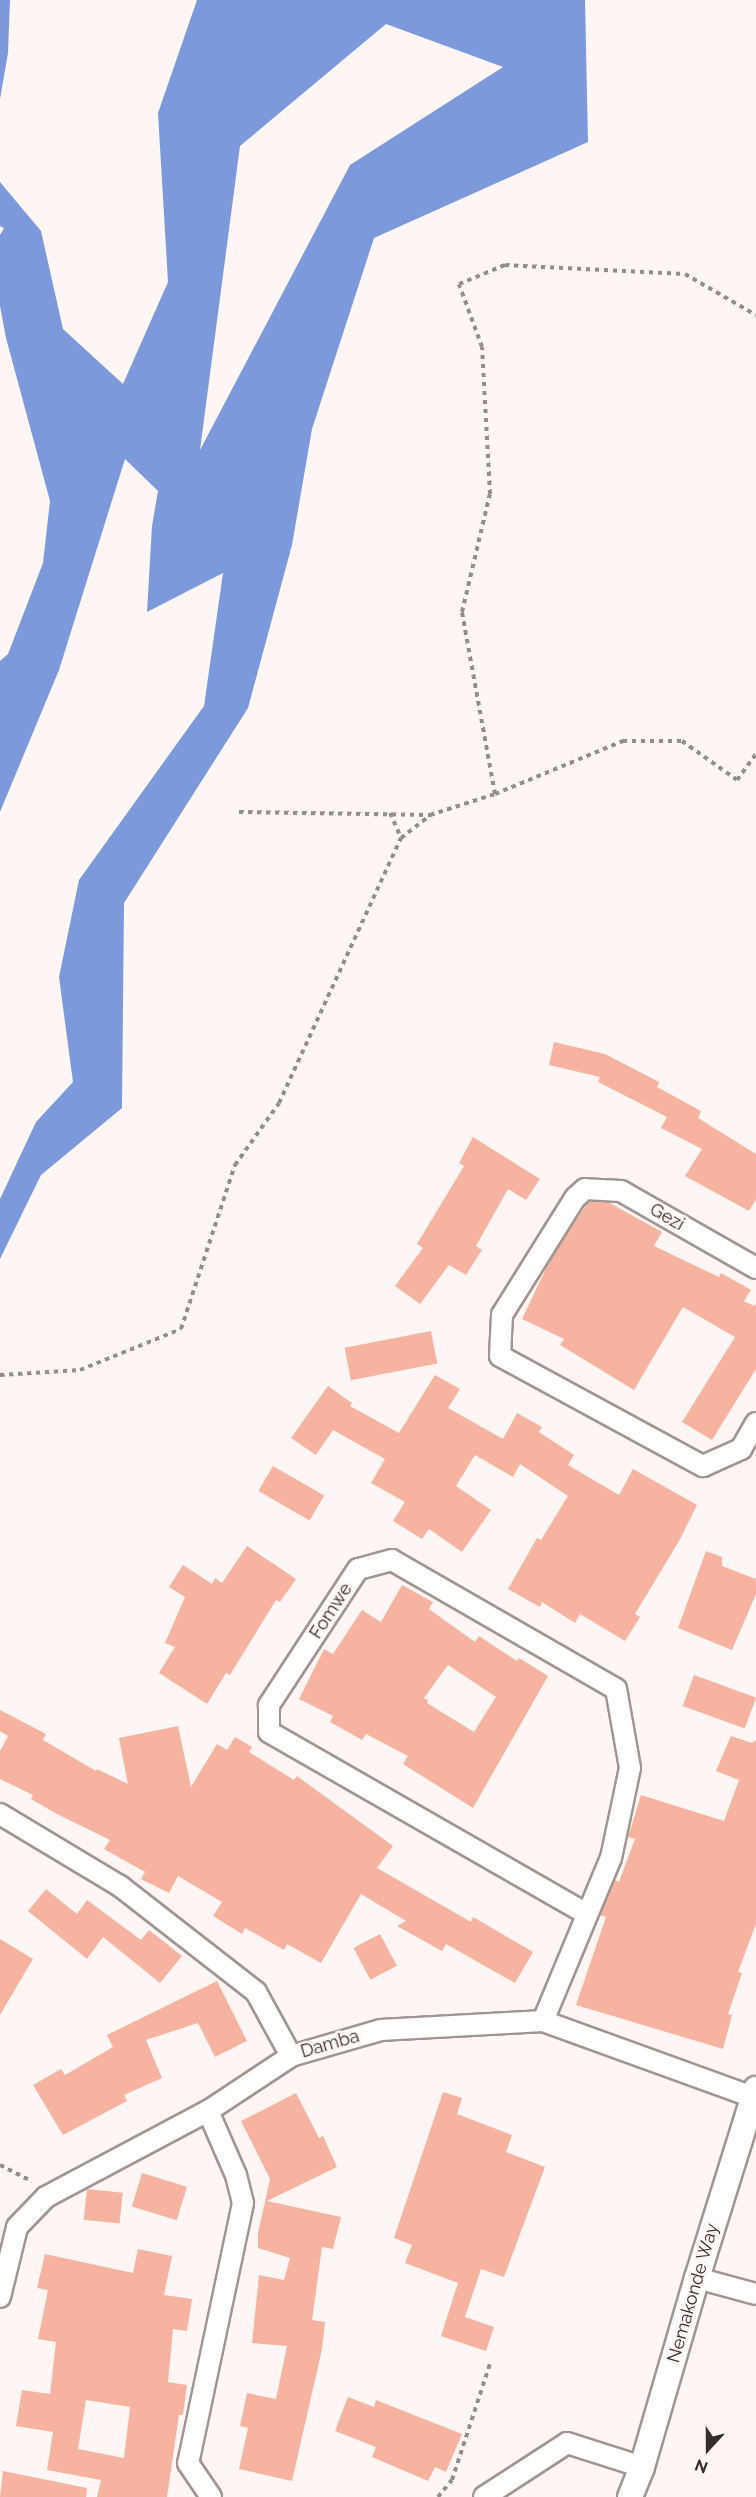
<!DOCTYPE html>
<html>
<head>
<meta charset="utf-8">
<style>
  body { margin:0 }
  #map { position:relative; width:756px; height:2497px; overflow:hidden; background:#fef6f4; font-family:Raleway,sans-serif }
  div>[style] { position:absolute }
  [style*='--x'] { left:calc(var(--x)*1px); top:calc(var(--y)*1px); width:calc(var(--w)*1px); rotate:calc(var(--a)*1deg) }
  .water>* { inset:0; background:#7b99db }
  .building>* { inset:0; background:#f6b3a0; transform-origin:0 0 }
  .path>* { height:4px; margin-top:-2px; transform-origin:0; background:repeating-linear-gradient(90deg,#948d8c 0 4.5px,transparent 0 9px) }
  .roads { filter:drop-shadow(2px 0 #a19591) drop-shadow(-2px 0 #a19591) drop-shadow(0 2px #a19591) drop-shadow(0 -2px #a19591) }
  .minor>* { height:20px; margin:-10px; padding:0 10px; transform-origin:10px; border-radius:10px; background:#fff }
  .tertiary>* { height:24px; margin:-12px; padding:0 12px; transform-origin:12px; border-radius:12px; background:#fff }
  span { translate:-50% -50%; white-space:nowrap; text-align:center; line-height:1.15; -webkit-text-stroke:4.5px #fef6f4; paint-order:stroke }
  .street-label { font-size:18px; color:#332e2d }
  .north { position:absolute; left:678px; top:2419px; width:60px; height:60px; -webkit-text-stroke:4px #fef6f4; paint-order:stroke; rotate:201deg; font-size:16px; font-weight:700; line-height:24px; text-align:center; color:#332e2d }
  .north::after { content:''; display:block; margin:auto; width:21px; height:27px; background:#332e2d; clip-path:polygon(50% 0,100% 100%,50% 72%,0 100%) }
</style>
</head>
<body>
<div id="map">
  <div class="water">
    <i style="clip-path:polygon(0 0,10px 0,8px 53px,0 99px)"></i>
    <i style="clip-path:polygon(evenodd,197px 0,585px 0,588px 142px,374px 238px,312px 429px,292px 545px,248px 708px,124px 903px,122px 1108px,41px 1175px,0 1259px,0 1199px,36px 1122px,73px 1082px,59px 977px,79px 880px,204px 706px,223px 573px,147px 612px,152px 526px,158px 491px,125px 459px,59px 670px,0 812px,0 661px,8px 654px,43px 563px,50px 501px,6px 338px,0 306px,0 235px,4px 228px,0 226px,0 182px,41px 231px,63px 329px,123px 384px,168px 282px,158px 113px,197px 0,386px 24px,503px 67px,350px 165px,200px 450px,240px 146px,386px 24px)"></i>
  </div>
  <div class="building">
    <i style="clip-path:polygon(554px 1042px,605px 1054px,659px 1082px,657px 1087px,701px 1111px,698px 1118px,756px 1154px,756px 1199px,749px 1211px,685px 1176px,702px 1149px,661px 1128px,667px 1117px,598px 1082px,600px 1077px,549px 1065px)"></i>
    <i style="clip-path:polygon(473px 1137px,540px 1179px,526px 1200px,508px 1189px,476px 1246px,482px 1250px,466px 1275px,449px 1265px,420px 1304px,395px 1286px,423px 1248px,417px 1244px,464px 1166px,459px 1163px)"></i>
    <i style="clip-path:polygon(589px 1201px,608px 1202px,662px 1232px,654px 1246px,719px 1277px,721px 1273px,751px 1290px,744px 1301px,754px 1306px,756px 1304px,756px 1369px,712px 1440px,682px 1422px,735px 1337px,683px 1307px,634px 1390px,560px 1345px,564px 1339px,522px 1319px,551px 1258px)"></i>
    <i style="left:431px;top:1331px;width:33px;height:88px;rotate:79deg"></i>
    <i style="clip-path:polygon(435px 1375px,460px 1389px,448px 1408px,503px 1439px,517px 1413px,542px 1427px,539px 1432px,574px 1455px,568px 1465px,619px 1495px,633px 1469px,697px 1505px,679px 1541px,635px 1614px,640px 1617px,625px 1641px,580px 1614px,575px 1623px,542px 1602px,540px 1607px,508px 1589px,537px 1538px,541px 1540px,568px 1496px,520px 1464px,513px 1477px,475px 1455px,456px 1486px,491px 1510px,462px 1552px,429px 1529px,422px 1539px,393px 1521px,405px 1502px,371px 1483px,385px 1459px,333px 1430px,316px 1455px,291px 1438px,328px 1386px,352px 1403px,350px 1406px,399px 1433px)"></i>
    <i style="left:273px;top:1466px;width:59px;height:29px;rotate:30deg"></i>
    <i style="clip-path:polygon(247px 1546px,296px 1579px,280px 1602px,276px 1600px,230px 1675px,226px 1673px,207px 1704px,159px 1673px,175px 1647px,165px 1643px,185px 1597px,169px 1587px,183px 1565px,212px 1584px,215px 1578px,222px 1583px)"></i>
    <i style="clip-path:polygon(706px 1551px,722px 1557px,722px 1566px,756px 1579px,756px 1594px,732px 1650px,678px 1628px)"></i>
    <i style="clip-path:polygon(evenodd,402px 1585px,433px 1602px,429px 1609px,475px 1642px,479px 1636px,517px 1661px,519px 1658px,548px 1676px,473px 1808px,403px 1764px,408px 1756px,366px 1734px,362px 1740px,330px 1722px,333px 1716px,299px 1699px,324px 1649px,333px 1654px,362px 1610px,381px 1622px,402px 1585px,448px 1665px,496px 1697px,474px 1732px,427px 1703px,428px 1700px,424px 1698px,448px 1665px)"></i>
    <i style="left:694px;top:1675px;width:66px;height:33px;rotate:20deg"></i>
    <i style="clip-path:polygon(0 1710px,46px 1734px,43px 1740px,96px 1771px,97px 1769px,128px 1784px,119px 1738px,178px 1726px,191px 1787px,217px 1744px,227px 1750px,235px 1737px,252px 1747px,249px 1752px,294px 1780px,297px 1776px,393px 1846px,377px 1868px,471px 1922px,473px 1917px,533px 1952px,515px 1983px,446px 1944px,442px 1951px,397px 1926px,406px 1921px,361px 1894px,321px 1963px,287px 1944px,284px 1950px,245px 1928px,242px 1934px,213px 1916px,222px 1902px,178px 1876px,169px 1893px,141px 1879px,145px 1872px,104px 1849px,110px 1840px,55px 1813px,31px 1799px,33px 1795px,0 1779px,0 1751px,8px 1736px,0 1731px)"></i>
    <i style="clip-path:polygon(731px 1736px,752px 1743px,756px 1740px,756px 1924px,738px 1972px,742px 1973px,728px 2014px,732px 2015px,723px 2049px,576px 2005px,606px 1917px,600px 1915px,615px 1880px,619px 1882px,635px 1839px,628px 1837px,641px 1795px,724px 1821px,739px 1780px,716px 1771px)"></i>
    <i style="clip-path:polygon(46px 1889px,77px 1914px,87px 1900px,141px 1940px,149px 1930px,182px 1956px,160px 1983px,103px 1937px,87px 1959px,28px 1911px)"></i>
    <i style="left:380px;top:1934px;width:36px;height:30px;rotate:62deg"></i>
    <i style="clip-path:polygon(0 1939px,33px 1959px,0 2015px)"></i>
    <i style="clip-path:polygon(217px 1981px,247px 2041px,215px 2057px,198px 2023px,146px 2040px,162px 2078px,124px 2095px,127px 2101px,63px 2135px,33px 2085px,61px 2069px,65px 2075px,113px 2047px,107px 2035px)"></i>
    <i style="clip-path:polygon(443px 2092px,462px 2098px,457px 2114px,512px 2135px,506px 2152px,545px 2167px,504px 2277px,481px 2269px,465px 2317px,494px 2327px,486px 2351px,441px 2336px,458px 2283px,405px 2263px,412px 2245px,394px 2238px)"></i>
    <i style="clip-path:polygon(296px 2093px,319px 2138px,323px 2136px,337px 2167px,267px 2201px,341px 2217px,333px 2249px,322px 2247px,312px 2320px,325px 2322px,322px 2349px,292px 2481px,239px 2469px,248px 2428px,240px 2426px,247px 2393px,276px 2399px,287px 2346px,252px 2343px,259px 2275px,284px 2280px,290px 2258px,258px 2248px,258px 2233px,270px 2179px,241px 2121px)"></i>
    <i style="left:142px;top:2173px;width:47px;height:35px;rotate:17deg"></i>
    <i style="left:87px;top:2189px;width:36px;height:31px;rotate:6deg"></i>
    <i style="clip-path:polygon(evenodd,138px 2249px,172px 2256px,164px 2295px,192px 2299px,187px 2331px,173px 2329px,168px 2382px,187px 2385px,183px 2415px,179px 2415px,167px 2497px,97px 2497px,101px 2480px,47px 2470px,53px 2432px,16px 2426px,22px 2390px,50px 2394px,56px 2342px,38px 2339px,48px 2290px,37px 2288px,45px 2254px,133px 2273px,138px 2249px,86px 2400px,130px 2407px,124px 2458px,78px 2449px,86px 2400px)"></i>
    <i style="clip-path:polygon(348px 2397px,374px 2407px,376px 2400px,462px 2434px,446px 2472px,435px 2467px,428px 2481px,372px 2457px,376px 2447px,335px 2431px)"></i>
    <i style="clip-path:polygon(3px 2471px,87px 2488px,86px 2497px,0 2497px)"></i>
  </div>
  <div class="path">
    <i style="--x:495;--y:794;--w:185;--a:-100.3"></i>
    <i style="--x:462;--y:612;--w:121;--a:-76.7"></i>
    <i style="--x:490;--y:494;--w:147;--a:-93.1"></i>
    <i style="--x:482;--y:347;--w:67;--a:-110.1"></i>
    <i style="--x:459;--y:284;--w:50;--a:-22.4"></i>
    <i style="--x:505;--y:265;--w:180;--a:2.9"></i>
    <i style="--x:685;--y:274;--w:82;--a:30"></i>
    <i style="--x:239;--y:812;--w:191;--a:0.9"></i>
    <i style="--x:430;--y:815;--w:68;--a:-17.9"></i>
    <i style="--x:495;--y:794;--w:139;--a:-22.5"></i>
    <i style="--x:623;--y:741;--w:59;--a:0"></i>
    <i style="--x:682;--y:741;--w:67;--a:35.3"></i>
    <i style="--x:737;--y:780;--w:32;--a:-54"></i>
    <i style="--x:390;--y:813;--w:27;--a:66"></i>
    <i style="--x:0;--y:1375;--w:80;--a:-3.6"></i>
    <i style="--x:80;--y:1370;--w:109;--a:-22.1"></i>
    <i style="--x:181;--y:1329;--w:173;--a:-71.8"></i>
    <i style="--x:235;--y:1165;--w:76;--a:-54.6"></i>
    <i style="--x:279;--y:1103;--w:292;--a:-65.3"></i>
    <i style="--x:401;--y:838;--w:37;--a:-38"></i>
    <i style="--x:0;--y:2165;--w:36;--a:27"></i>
    <i style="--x:438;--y:2497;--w:22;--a:-51"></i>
    <i style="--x:452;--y:2480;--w:125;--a:-71.9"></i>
  </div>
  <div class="roads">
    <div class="minor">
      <i style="--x:756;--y:1268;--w:155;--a:-150.3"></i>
      <i style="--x:621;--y:1191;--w:36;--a:-177"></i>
      <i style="--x:585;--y:1189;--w:13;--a:138"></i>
      <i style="--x:575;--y:1198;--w:138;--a:122"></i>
      <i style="--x:502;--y:1315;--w:41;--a:92.8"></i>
      <i style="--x:500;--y:1356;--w:231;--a:28.5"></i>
      <i style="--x:703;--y:1466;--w:42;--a:-24.1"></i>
      <i style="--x:741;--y:1449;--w:30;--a:-60"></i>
      <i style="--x:0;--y:1814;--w:140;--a:31"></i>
      <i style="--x:120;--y:1886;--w:172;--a:37.9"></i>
      <i style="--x:256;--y:1992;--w:73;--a:61.3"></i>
      <i style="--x:543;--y:2021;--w:177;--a:-67.4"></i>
      <i style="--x:611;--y:1858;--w:92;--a:-78.1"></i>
      <i style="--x:630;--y:1768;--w:80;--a:-100"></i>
      <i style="--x:616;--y:1689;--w:258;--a:-150.1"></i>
      <i style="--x:392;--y:1560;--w:35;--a:165"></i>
      <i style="--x:358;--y:1569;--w:163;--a:123.2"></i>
      <i style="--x:269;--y:1705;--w:27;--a:90"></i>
      <i style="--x:269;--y:1732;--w:366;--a:29.8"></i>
      <i style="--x:208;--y:2111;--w:70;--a:66.4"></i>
      <i style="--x:236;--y:2175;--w:29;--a:76"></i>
      <i style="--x:243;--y:2203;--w:266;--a:101.9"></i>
      <i style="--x:188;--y:2463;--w:41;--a:55.9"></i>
      <i style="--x:697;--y:2278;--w:61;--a:15.2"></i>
      <i style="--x:0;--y:2297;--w:72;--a:-76.3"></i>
      <i style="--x:17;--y:2227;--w:42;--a:-46"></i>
      <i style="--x:46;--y:2197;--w:183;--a:-28"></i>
      <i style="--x:208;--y:2111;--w:100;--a:-33.5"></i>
      <i style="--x:291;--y:2056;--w:94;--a:-16.1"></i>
      <i style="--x:381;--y:2030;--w:162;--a:-3.2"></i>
      <i style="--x:543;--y:2021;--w:223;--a:19.9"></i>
      <i style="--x:484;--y:2497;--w:99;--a:-33"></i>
      <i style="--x:567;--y:2443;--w:79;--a:17.7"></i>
    </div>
    <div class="tertiary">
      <i style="--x:630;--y:2497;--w:32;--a:-68"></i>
      <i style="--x:642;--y:2467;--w:197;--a:-73.8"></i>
      <i style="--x:697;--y:2278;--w:198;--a:-72.7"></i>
    </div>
  </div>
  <div class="street-label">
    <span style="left:667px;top:1217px;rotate:30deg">Gezi</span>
    <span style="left:331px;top:1611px;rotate:-57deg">Fomwe</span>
    <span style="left:330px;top:2044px;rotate:-16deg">Damba</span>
    <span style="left:693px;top:2293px;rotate:-74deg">Nemakonde Way</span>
  </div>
  <div class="north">N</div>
</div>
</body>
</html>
